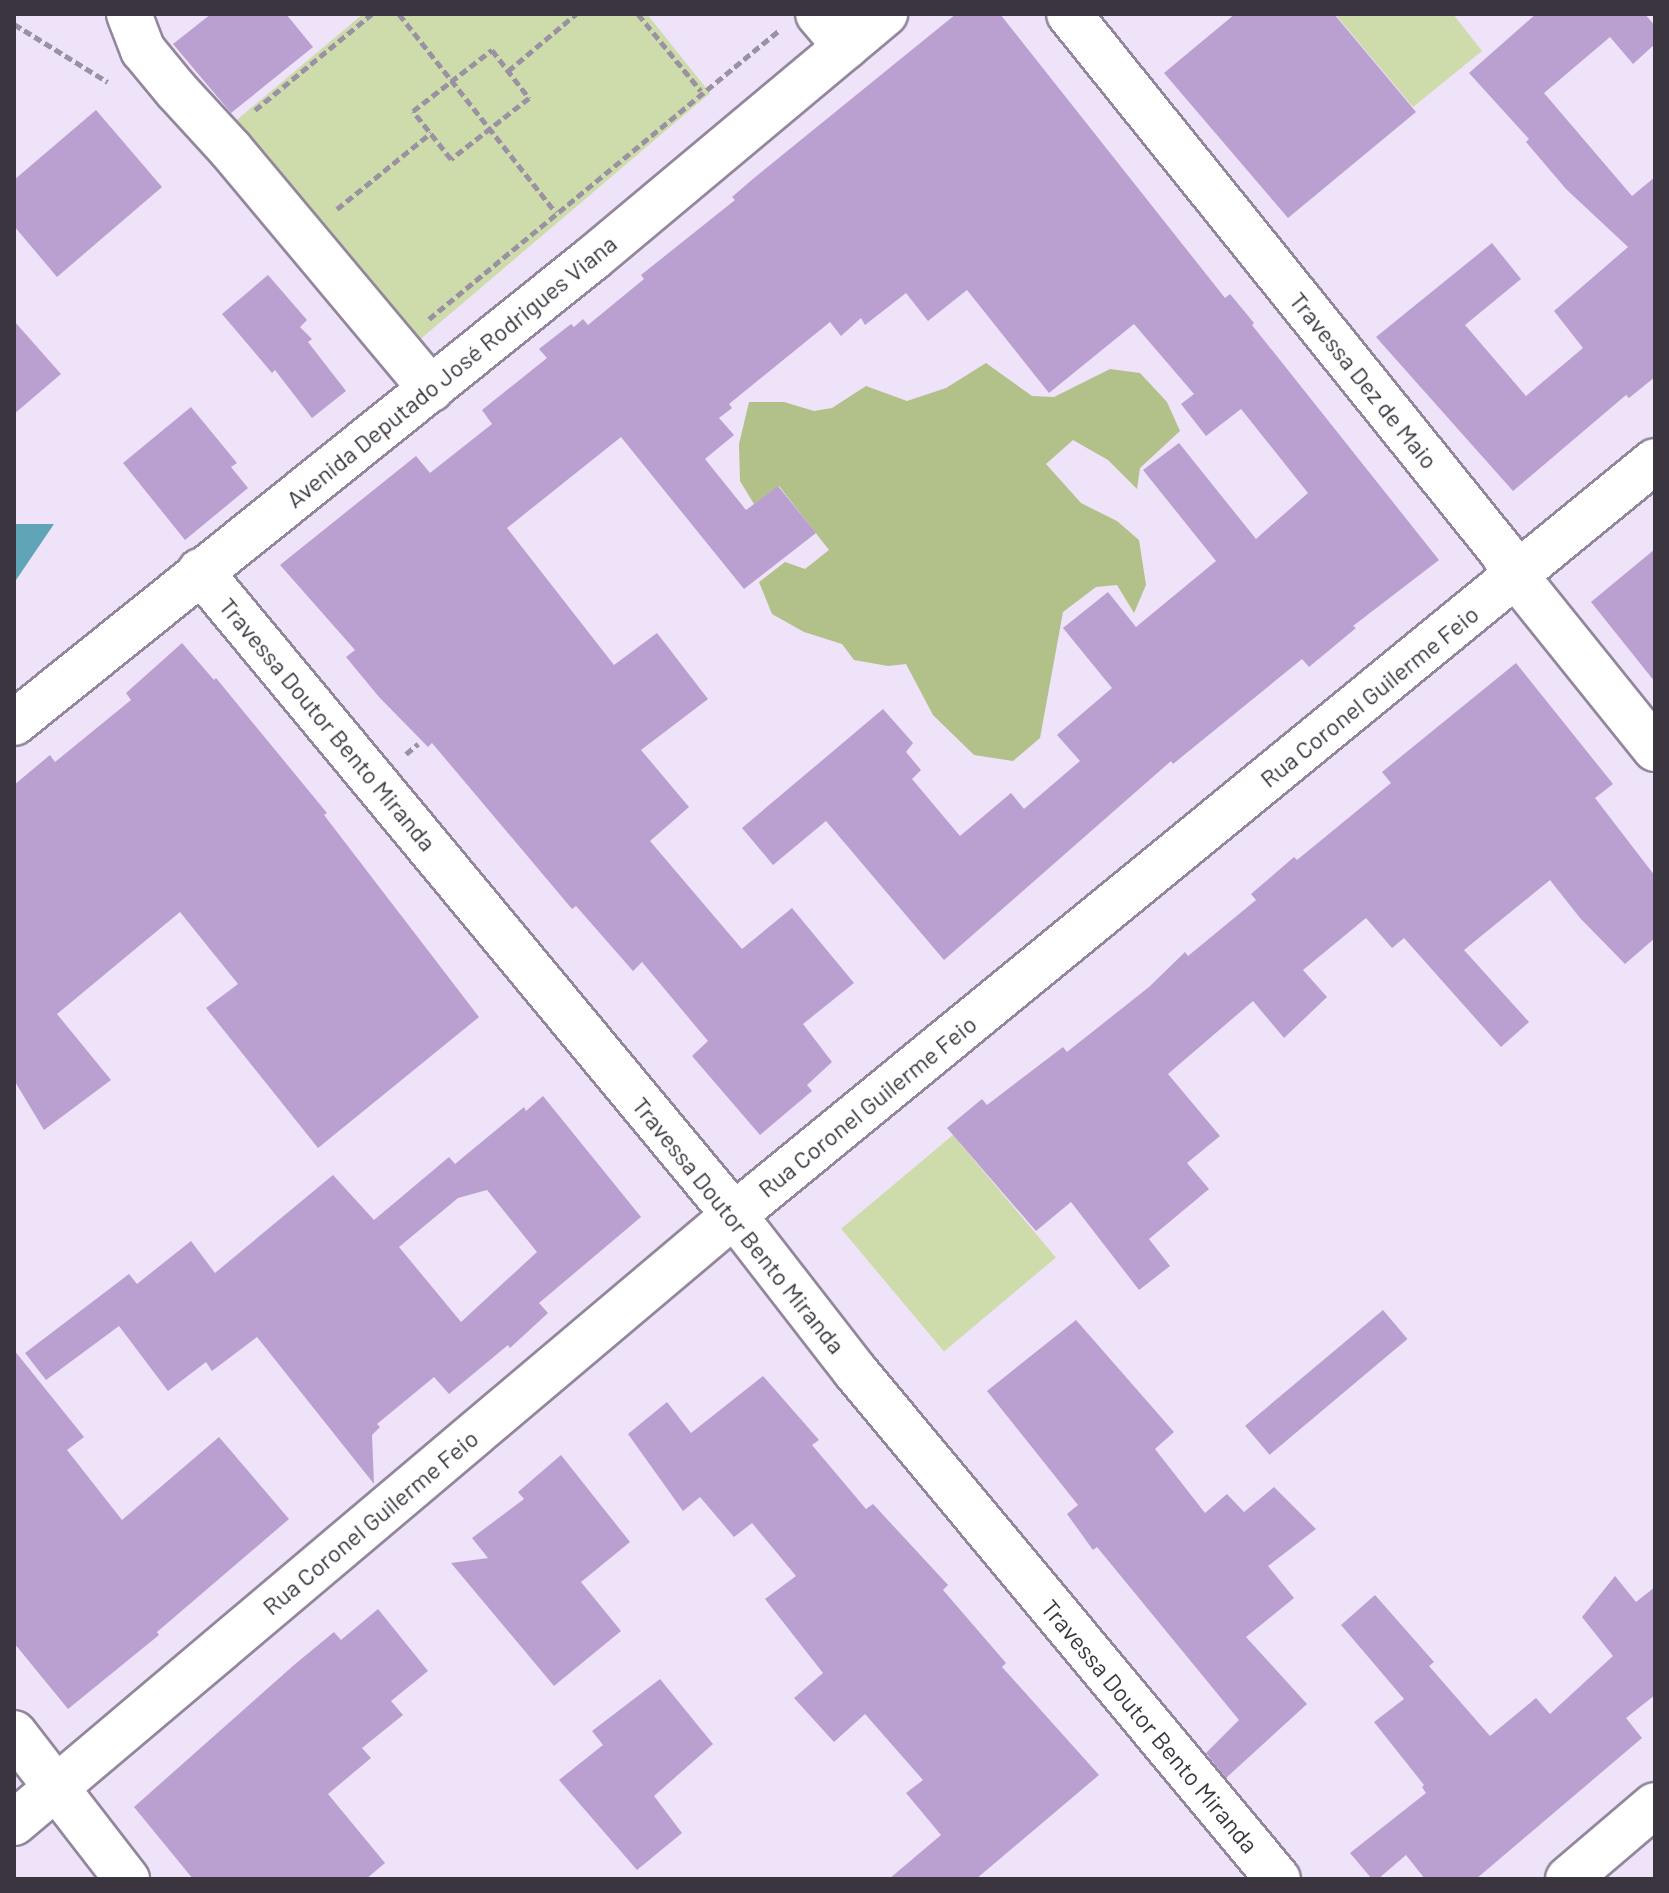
<!DOCTYPE html>
<html>
<head>
<meta charset="utf-8">
<style>
  body { margin:0 }
  #map { position:relative; width:1669px; height:1893px; overflow:hidden; background:#eee3f9; font-family:Barlow,sans-serif }
  div>[style] { position:absolute }
  [style*='--x'] { left:calc(var(--x)*1px); top:calc(var(--y)*1px); width:calc(var(--w)*1px); rotate:calc(var(--a)*1deg) }
  .green>* { inset:0; background:#cedbaa; transform-origin:0 0 }
  .forest>* { inset:0; background:#b2c08a }
  .water>* { inset:0; background:#60a4b7 }
  .building>* { inset:0; background:#baa0d0; transform-origin:0 0 }
  .path>* { height:5px; margin-top:-2.5px; transform-origin:0; background:repeating-linear-gradient(90deg,#9a92a2 0 8px,transparent 0 12px) }
  .roads { filter:drop-shadow(2px 0 #92879c) drop-shadow(-2px 0 #92879c) drop-shadow(0 2px #92879c) drop-shadow(0 -2px #92879c) }
  .minor>* { height:44px; margin:-22px; padding:0 22px; transform-origin:22px; border-radius:22px; background:#fff }
  .tertiary>* { height:44px; margin:-22px; padding:0 22px; transform-origin:22px; border-radius:22px; background:#fff }
  span { translate:-50% -50%; white-space:nowrap; text-align:center; line-height:1.15; -webkit-text-stroke:6px #fff; paint-order:stroke }
  .street-label { font-size:24px; color:#3a353e }
  .frame { position:absolute; inset:0; border:16px solid #3a353e; pointer-events:none }
</style>
</head>
<body>
<div id="map">
  <div class="green">
    <i style="clip-path:polygon(363px 14px,647px 14px,710px 93px,417px 342px,232px 124px)"></i>
    <i style="clip-path:polygon(1335px 14px,1453px 14px,1482px 51px,1413px 107px)"></i>
    <i style="left:953px;top:1135px;width:160px;height:146px;rotate:50deg"></i>
  </div>
  <div class="forest">
    <i style="clip-path:polygon(986px 363px,1032px 396px,1054px 397px,1110px 369px,1140px 373px,1167px 402px,1180px 431px,1140px 468px,1137px 489px,1108px 460px,1073px 440px,1046px 464px,1081px 503px,1117px 521px,1139px 540px,1146px 585px,1134px 613px,1117px 585px,1096px 587px,1063px 612px,1040px 738px,1013px 761px,974px 755px,933px 715px,906px 664px,888px 666px,854px 660px,842px 644px,804px 632px,772px 614px,759px 582px,785px 562px,805px 569px,829px 550px,779px 486px,754px 504px,740px 481px,739px 444px,749px 402px,784px 402px,814px 411px,832px 408px,866px 386px,907px 401px,946px 388px)"></i>
  </div>
  <div class="water">
    <i style="clip-path:polygon(14px 524px,54px 524px,14px 583px)"></i>
  </div>
  <div class="building">
    <i style="clip-path:polygon(211px 14px,286px 14px,313px 47px,231px 113px,173px 44px)"></i>
    <i style="clip-path:polygon(956px 14px,1000px 14px,1225px 298px,1230px 294px,1254px 323px,1252px 325px,1439px 560px,1353px 626px,1356px 628px,1309px 667px,1302px 659px,1173px 764px,1171px 761px,944px 960px,826px 821px,773px 865px,742px 828px,883px 709px,913px 743px,906px 752px,921px 770px,912px 779px,960px 836px,1011px 793px,1024px 809px,1080px 761px,1057px 735px,1112px 688px,1063px 628px,1108px 592px,1136px 627px,1216px 561px,1143px 470px,1179px 443px,1256px 539px,1308px 493px,1241px 409px,1206px 436px,1181px 404px,1194px 394px,1134px 324px,1049px 393px,967px 290px,928px 321px,906px 293px,865px 325px,861px 318px,841px 336px,830px 322px,729px 404px,732px 408px,719px 418px,734px 435px,705px 459px,746px 510px,778px 486px,816px 533px,744px 589px,621px 437px,507px 528px,614px 665px,657px 633px,708px 699px,641px 750px,689px 807px,650px 841px,742px 949px,792px 908px,854px 983px,803px 1024px,832px 1062px,807px 1085px,812px 1091px,760px 1135px,692px 1056px,708px 1041px,642px 962px,633px 971px,576px 906px,572px 909px,432px 743px,428px 747px,379px 697px,346px 657px,355px 650px,280px 565px,416px 456px,430px 473px,492px 424px,482px 410px,547px 358px,539px 349px,571px 324px,574px 327px,583px 319px,588px 325px,644px 279px,641px 275px,735px 200px,732px 197px,754px 178px)"></i>
    <i style="clip-path:polygon(1235px 14px,1334px 14px,1416px 112px,1288px 218px,1164px 73px)"></i>
    <i style="clip-path:polygon(1536px 14px,1645px 14px,1655px 26px,1655px 44px,1633px 64px,1610px 37px,1544px 93px,1632px 196px,1655px 177px,1655px 377px,1629px 398px,1626px 395px,1513px 491px,1376px 337px,1492px 243px,1521px 279px,1465px 325px,1526px 396px,1583px 348px,1554px 311px,1628px 247px,1566px 189px,1526px 142px,1529px 139px,1469px 73px)"></i>
    <i style="clip-path:polygon(96px 110px,162px 187px,57px 277px,14px 226px,14px 180px)"></i>
    <i style="clip-path:polygon(268px 275px,307px 320px,300px 327px,312px 339px,308px 342px,346px 391px,312px 418px,275px 370px,272px 373px,222px 314px)"></i>
    <i style="clip-path:polygon(14px 321px,61px 374px,14px 414px)"></i>
    <i style="clip-path:polygon(191px 407px,237px 463px,231px 467px,248px 488px,185px 540px,123px 463px)"></i>
    <i style="clip-path:polygon(1655px 549px,1655px 682px,1591px 602px)"></i>
    <i style="clip-path:polygon(182px 643px,214px 680px,216px 678px,327px 813px,324px 815px,479px 1017px,318px 1148px,206px 1008px,238px 984px,180px 912px,57px 1014px,111px 1080px,44px 1130px,14px 1080px,14px 785px,50px 755px,55px 762px,131px 700px,126px 693px)"></i>
    <i style="clip-path:polygon(1516px 663px,1613px 784px,1595px 798px,1655px 876px,1655px 938px,1625px 964px,1580px 918px,1550px 880px,1464px 950px,1529px 1022px,1501px 1047px,1404px 938px,1392px 948px,1366px 918px,1303px 970px,1327px 997px,1284px 1038px,1253px 1001px,1168px 1074px,1220px 1136px,1187px 1163px,1209px 1189px,1149px 1239px,1170px 1266px,1139px 1290px,1071px 1202px,1036px 1231px,947px 1128px,982px 1099px,987px 1105px,1063px 1047px,1067px 1052px,1149px 987px,1185px 952px,1188px 956px,1256px 900px,1251px 894px,1294px 857px,1297px 860px,1391px 783px,1382px 772px)"></i>
    <i style="clip-path:polygon(evenodd,543px 1096px,641px 1217px,539px 1303px,548px 1313px,510px 1348px,508px 1345px,449px 1394px,434px 1377px,377px 1424px,380px 1427px,372px 1435px,374px 1484px,257px 1337px,212px 1371px,206px 1362px,168px 1391px,119px 1326px,46px 1380px,25px 1353px,129px 1274px,137px 1284px,191px 1241px,215px 1273px,333px 1175px,374px 1220px,449px 1157px,455px 1164px,524px 1107px,526px 1111px,543px 1096px,487px 1190px,537px 1252px,461px 1322px,399px 1247px,458px 1198px,487px 1190px)"></i>
    <i style="left:1383px;top:1310px;width:38px;height:180px;rotate:50deg"></i>
    <i style="clip-path:polygon(1076px 1320px,1174px 1432px,1155px 1449px,1205px 1513px,1227px 1494px,1244px 1512px,1274px 1487px,1316px 1529px,1268px 1566px,1294px 1598px,1246px 1637px,1307px 1704px,1226px 1778px,1206px 1753px,1239px 1720px,1097px 1547px,1093px 1550px,1067px 1514px,1078px 1505px,987px 1391px)"></i>
    <i style="clip-path:polygon(14px 1350px,84px 1437px,67px 1450px,122px 1520px,219px 1437px,289px 1519px,157px 1632px,159px 1635px,68px 1709px,14px 1643px)"></i>
    <i style="clip-path:polygon(763px 1376px,819px 1440px,812px 1445px,866px 1509px,873px 1504px,948px 1585px,943px 1590px,1006px 1663px,1002px 1667px,1099px 1775px,976px 1879px,889px 1879px,941px 1835px,906px 1793px,923px 1780px,865px 1714px,834px 1742px,794px 1698px,823px 1673px,765px 1599px,796px 1576px,752px 1523px,734px 1537px,700px 1497px,683px 1511px,628px 1434px,667px 1402px,691px 1433px)"></i>
    <i style="clip-path:polygon(561px 1455px,630px 1542px,581px 1582px,621px 1631px,554px 1686px,451px 1563px,488px 1558px,472px 1538px,524px 1499px,518px 1492px)"></i>
    <i style="clip-path:polygon(1615px 1576px,1636px 1602px,1655px 1587px,1655px 1695px,1626px 1718px,1642px 1738px,1476px 1879px,1425px 1879px,1406px 1855px,1378px 1879px,1372px 1879px,1350px 1853px,1426px 1793px,1422px 1787px,1424px 1785px,1374px 1722px,1404px 1699px,1341px 1625px,1375px 1595px,1434px 1662px,1429px 1666px,1490px 1736px,1536px 1698px,1550px 1714px,1613px 1656px,1582px 1617px)"></i>
    <i style="clip-path:polygon(378px 1609px,428px 1671px,391px 1701px,403px 1715px,362px 1748px,371px 1758px,328px 1794px,385px 1863px,366px 1879px,193px 1879px,134px 1807px,294px 1665px,334px 1632px,341px 1640px)"></i>
    <i style="clip-path:polygon(660px 1679px,713px 1744px,654px 1796px,682px 1833px,637px 1870px,559px 1780px,603px 1745px,592px 1731px)"></i>
  </div>
  <div class="path">
    <i style="--x:399;--y:14;--w:253;--a:51.7"></i>
    <i style="--x:638;--y:14;--w:99;--a:50.7"></i>
    <i style="--x:14;--y:24;--w:110;--a:31.7"></i>
    <i style="--x:492;--y:50;--w:61;--a:52.4"></i>
    <i style="--x:529;--y:98;--w:99;--a:142"></i>
    <i style="--x:451;--y:159;--w:61;--a:-128.4"></i>
    <i style="--x:413;--y:111;--w:100;--a:-37.7"></i>
    <i style="--x:508;--y:71;--w:89;--a:-40"></i>
    <i style="--x:255;--y:110;--w:151;--a:-39.4"></i>
    <i style="--x:337;--y:209;--w:121;--a:-39"></i>
    <i style="--x:429;--y:319;--w:454;--a:-39.5"></i>
    <i style="--x:406;--y:754;--w:16;--a:-40"></i>
  </div>
  <div class="roads">
    <div class="minor">
      <i style="--x:129;--y:14;--w:39;--a:69"></i>
      <i style="--x:143;--y:50;--w:52;--a:50.5"></i>
      <i style="--x:176;--y:90;--w:81;--a:47.5"></i>
      <i style="--x:231;--y:150;--w:312;--a:50.1"></i>
      <i style="--x:818;--y:14;--w:43;--a:49.7"></i>
      <i style="--x:1069;--y:14;--w:691;--a:51.17"></i>
      <i style="--x:1502;--y:552;--w:28;--a:60"></i>
      <i style="--x:1516;--y:576;--w:222;--a:51.2"></i>
      <i style="--x:14;--y:1733;--w:185;--a:52.3"></i>
      <i style="--x:14;--y:1823;--w:942;--a:-40.18"></i>
      <i style="--x:734;--y:1215;--w:1190;--a:-39.31"></i>
      <i style="--x:1568;--y:1879;--w:114;--a:-40.4"></i>
    </div>
    <div class="tertiary">
      <i style="--x:200;--y:571;--w:837;--a:50.33"></i>
      <i style="--x:734;--y:1215;--w:197;--a:52.2"></i>
      <i style="--x:855;--y:1371;--w:661;--a:50.22"></i>
      <i style="--x:14;--y:723;--w:743;--a:-38.77"></i>
      <i style="--x:593;--y:258;--w:381;--a:-39.9"></i>
    </div>
  </div>
  <div class="street-label">
    <span style="left:451px;top:371px;rotate:-39deg">Avenida Deputado José Rodrigues Viana</span>
    <span style="left:1364px;top:380px;rotate:51deg">Travessa Dez de Maio</span>
    <span style="left:1369px;top:696px;rotate:-39deg">Rua Coronel Guilerme Feio</span>
    <span style="left:328px;top:724px;rotate:50deg">Travessa Doutor Bento Miranda</span>
    <span style="left:867px;top:1106px;rotate:-39deg">Rua Coronel Guilerme Feio</span>
    <span style="left:739px;top:1225px;rotate:51deg">Travessa Doutor Bento Miranda</span>
    <span style="left:370px;top:1522px;rotate:-40deg">Rua Coronel Guilerme Feio</span>
    <span style="left:1150px;top:1726px;rotate:50deg">Travessa Doutor Bento Miranda</span>
  </div>
  <div class="frame"></div>
</div>
</body>
</html>
